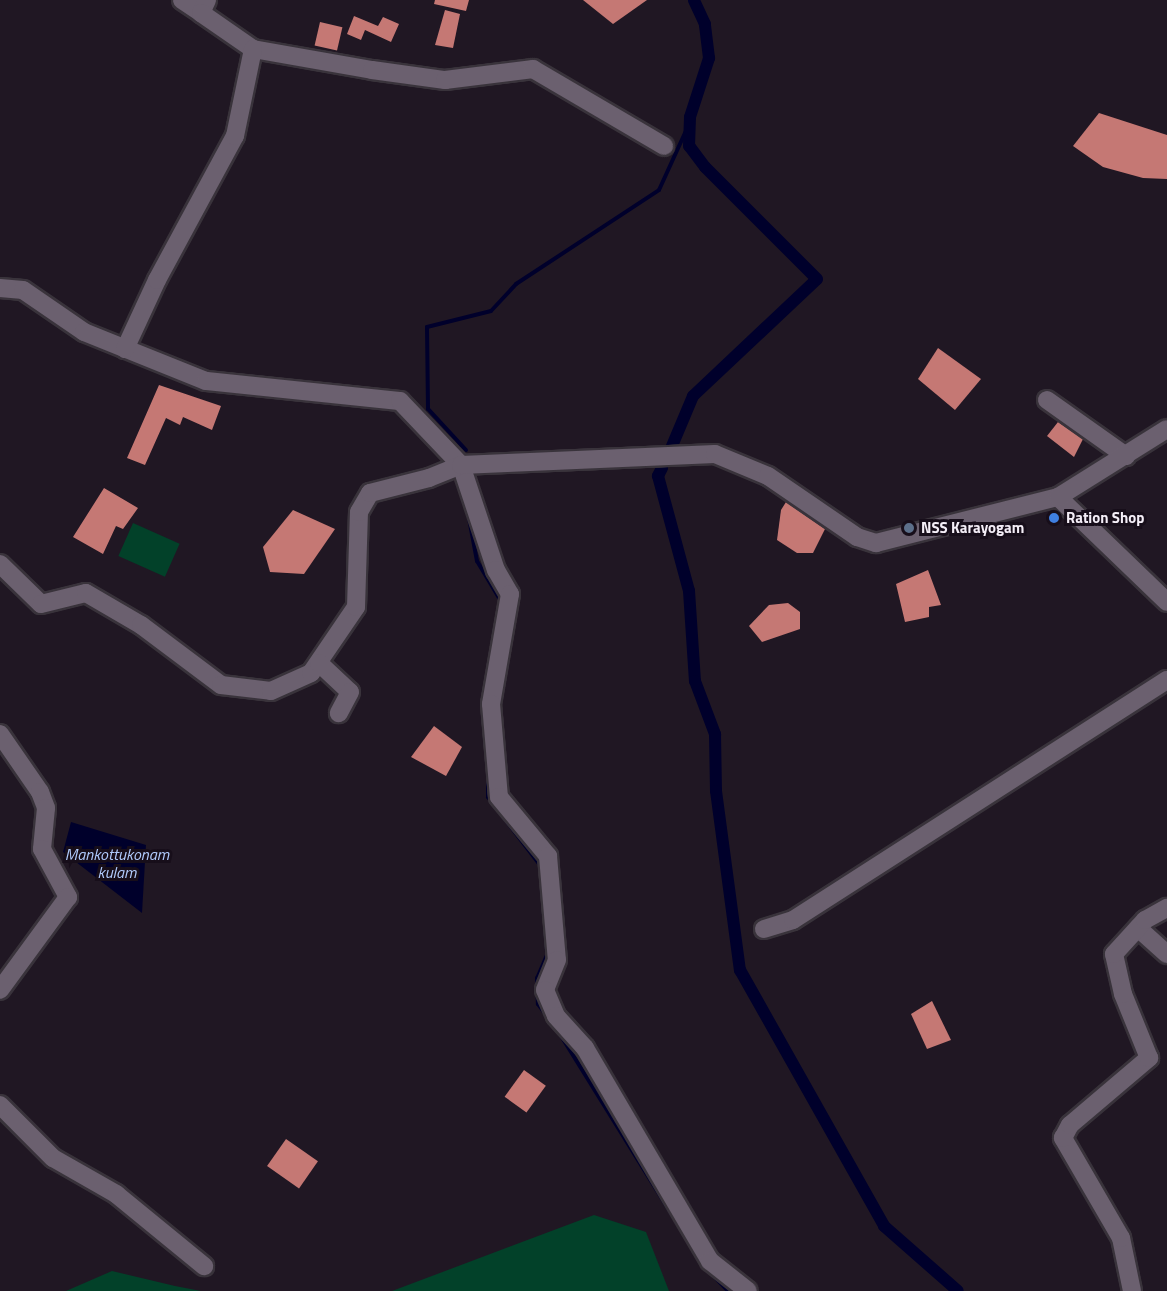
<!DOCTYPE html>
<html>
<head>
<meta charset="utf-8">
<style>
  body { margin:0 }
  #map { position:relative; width:1167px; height:1291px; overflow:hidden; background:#201723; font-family:"Titillium Web",sans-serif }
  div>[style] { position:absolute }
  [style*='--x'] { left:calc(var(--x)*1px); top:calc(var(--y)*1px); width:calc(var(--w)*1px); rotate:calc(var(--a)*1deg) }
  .green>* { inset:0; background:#024129; transform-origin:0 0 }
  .water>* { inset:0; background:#00002b }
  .stream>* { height:4px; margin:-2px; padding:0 2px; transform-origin:2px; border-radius:2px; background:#00002b }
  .canal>* { height:12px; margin:-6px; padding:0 6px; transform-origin:6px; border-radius:6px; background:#00002b }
  .building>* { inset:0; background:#c57874; transform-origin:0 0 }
  .roads { filter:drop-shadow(2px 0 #39333b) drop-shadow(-2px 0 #39333b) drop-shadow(0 2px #39333b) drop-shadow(0 -2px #39333b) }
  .minor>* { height:18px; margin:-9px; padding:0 9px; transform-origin:9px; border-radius:9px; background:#6b606f }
  .dots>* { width:16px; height:16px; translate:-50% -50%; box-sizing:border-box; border:3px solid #170e1a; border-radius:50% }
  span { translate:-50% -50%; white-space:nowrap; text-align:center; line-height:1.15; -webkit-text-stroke:6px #170e1a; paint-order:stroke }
  .poi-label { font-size:15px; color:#f4eef7; font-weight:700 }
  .left { translate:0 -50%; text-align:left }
  .water-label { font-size:16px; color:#b1cbfd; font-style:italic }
</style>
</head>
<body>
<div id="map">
  <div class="green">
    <i style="left:133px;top:523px;width:51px;height:36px;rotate:24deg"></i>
    <i style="clip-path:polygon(594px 1215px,646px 1232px,669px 1291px,392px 1291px)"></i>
    <i style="clip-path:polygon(112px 1271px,175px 1286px,201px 1291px,66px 1291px)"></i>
  </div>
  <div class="water">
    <i style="clip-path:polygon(71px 822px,146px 845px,142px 913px,63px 852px)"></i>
  </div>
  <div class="stream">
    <i style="--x:466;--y:450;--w:56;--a:-132.8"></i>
    <i style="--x:428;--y:409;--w:82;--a:-90.7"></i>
    <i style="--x:427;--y:327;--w:66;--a:-14"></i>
    <i style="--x:491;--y:311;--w:37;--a:-47"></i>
    <i style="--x:516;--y:284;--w:171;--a:-33.3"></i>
    <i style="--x:659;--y:190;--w:75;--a:-65.5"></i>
    <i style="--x:468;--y:513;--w:49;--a:79.4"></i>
    <i style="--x:477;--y:561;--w:49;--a:59.2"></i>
    <i style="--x:488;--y:770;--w:27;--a:90"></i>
    <i style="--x:488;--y:797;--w:86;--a:52.6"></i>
    <i style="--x:545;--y:923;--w:32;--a:86"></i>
    <i style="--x:547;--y:955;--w:25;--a:113"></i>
    <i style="--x:537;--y:978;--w:26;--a:88"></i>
    <i style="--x:538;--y:1004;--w:15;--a:53"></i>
    <i style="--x:558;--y:1031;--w:235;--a:58.2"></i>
    <i style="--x:704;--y:1266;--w:35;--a:46"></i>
  </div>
  <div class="canal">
    <i style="--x:672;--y:446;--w:54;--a:-67.2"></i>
    <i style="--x:693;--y:396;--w:170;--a:-43.3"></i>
    <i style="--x:817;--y:279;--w:158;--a:-135"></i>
    <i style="--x:705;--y:167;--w:26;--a:-127"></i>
    <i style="--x:689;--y:146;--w:29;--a:-88"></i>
    <i style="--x:690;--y:117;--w:62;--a:-72.1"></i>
    <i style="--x:709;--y:58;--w:34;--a:-97"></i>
    <i style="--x:705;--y:24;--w:26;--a:-115"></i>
    <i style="--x:662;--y:468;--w:9;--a:117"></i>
    <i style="--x:658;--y:476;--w:119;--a:74.9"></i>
    <i style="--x:689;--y:591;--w:90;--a:86.2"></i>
    <i style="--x:695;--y:681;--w:57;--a:69.3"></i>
    <i style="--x:715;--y:734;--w:57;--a:89"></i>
    <i style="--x:716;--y:791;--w:181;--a:82.4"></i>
    <i style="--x:740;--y:970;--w:294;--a:60.6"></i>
    <i style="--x:884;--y:1226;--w:98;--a:41.3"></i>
  </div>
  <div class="building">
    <i style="clip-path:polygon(435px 0,469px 0,466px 11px,434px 4px)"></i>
    <i style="clip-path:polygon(583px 0,647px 0,613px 24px)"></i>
    <i style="clip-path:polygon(445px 10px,460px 14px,453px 48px,435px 45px)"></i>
    <i style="clip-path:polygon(354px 16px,378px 26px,383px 17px,399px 24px,391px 42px,365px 30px,361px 40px,347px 34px)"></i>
    <i style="left:320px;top:22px;width:23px;height:24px;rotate:13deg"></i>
    <i style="clip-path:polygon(1099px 113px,1167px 135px,1167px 179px,1143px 178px,1103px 167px,1073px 146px)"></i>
    <i style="clip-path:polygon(938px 348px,981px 379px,955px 410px,918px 379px)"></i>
    <i style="clip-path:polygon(159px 385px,221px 406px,212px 430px,183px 417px,180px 425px,166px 418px,145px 465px,127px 458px)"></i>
    <i style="clip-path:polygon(1058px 422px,1083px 439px,1074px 457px,1047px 436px)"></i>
    <i style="clip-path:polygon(104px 488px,138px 508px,123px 529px,116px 526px,103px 554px,73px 537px)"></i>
    <i style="clip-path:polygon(786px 502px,825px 529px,813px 553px,797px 553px,777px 540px,781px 510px)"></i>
    <i style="clip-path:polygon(293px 510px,335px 529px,304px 574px,270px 572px,263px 547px)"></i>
    <i style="clip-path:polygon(928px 570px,941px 605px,929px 607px,929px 617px,905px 622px,896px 584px)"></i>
    <i style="clip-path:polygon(788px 603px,800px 612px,800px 629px,762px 642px,749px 626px,769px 605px)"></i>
    <i style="clip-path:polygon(434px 726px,462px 747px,446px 776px,411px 757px)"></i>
    <i style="clip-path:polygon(932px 1001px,951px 1040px,927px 1049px,911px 1014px)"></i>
    <i style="left:524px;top:1070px;width:27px;height:33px;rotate:36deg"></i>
    <i style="left:286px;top:1139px;width:39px;height:33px;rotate:35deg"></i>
  </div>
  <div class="roads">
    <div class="minor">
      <i style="--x:182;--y:0;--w:23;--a:34"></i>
      <i style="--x:201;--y:13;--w:14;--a:-65"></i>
      <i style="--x:201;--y:13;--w:63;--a:34.7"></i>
      <i style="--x:253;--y:49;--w:121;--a:10"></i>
      <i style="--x:372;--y:70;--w:74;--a:7.8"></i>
      <i style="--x:445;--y:80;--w:89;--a:-7.1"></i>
      <i style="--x:533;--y:69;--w:152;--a:30.4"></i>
      <i style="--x:0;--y:288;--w:23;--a:5"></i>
      <i style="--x:23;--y:290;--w:74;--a:34.5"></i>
      <i style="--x:84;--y:332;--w:131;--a:21.9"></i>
      <i style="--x:206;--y:381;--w:195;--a:5.9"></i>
      <i style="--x:400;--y:401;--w:88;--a:46.4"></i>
      <i style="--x:461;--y:465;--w:111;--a:71.6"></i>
      <i style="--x:496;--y:570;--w:28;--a:60"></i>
      <i style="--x:510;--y:594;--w:112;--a:99.8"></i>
      <i style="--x:491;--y:704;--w:93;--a:85.1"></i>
      <i style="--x:499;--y:797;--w:77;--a:50.3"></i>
      <i style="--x:548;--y:856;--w:104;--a:85.1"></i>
      <i style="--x:557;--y:960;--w:32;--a:112"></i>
      <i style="--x:545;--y:990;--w:28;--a:67"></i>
      <i style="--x:556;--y:1016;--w:43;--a:47.8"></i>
      <i style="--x:585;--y:1048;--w:247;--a:59.6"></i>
      <i style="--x:710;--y:1261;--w:48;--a:38.3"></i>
      <i style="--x:125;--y:349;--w:76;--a:-65.1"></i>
      <i style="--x:157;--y:280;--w:164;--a:-61.6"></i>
      <i style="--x:235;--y:136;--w:89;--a:-78.3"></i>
      <i style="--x:1047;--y:400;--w:97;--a:35.3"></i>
      <i style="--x:1058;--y:497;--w:151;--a:43.9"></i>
      <i style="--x:0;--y:564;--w:57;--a:44.3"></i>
      <i style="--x:41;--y:604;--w:46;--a:-13.7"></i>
      <i style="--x:86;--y:593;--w:64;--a:30.2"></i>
      <i style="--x:141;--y:625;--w:100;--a:36.9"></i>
      <i style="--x:221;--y:685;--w:50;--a:6.8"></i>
      <i style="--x:271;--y:691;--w:44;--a:-24.2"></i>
      <i style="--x:311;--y:673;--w:80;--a:-55.7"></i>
      <i style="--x:356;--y:607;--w:95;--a:-88.2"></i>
      <i style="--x:359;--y:512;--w:22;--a:-60"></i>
      <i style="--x:370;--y:493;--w:61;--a:-14.3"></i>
      <i style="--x:429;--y:478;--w:35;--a:-22"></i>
      <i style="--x:461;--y:465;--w:254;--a:-2.5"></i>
      <i style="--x:715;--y:454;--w:57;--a:22.5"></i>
      <i style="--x:768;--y:476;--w:108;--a:34.4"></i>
      <i style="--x:857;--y:537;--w:20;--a:18"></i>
      <i style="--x:876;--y:543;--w:188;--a:-14.2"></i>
      <i style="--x:1058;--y:497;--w:128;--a:-32"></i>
      <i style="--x:319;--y:663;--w:42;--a:43.1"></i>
      <i style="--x:350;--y:692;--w:24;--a:118"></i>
      <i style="--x:0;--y:734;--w:70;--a:55.4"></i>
      <i style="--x:40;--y:792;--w:17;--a:69"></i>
      <i style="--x:46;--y:808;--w:41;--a:95.6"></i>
      <i style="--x:42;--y:849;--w:55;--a:61.6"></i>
      <i style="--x:68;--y:897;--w:115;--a:126.2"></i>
      <i style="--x:1138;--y:928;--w:39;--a:42"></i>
      <i style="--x:764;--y:929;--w:30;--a:-17"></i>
      <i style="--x:793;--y:920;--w:444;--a:-32.7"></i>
      <i style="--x:0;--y:1105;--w:75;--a:45"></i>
      <i style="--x:53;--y:1158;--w:73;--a:29.7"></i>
      <i style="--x:116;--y:1194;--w:114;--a:39.3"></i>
      <i style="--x:1132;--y:1291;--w:54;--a:-101.7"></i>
      <i style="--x:1121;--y:1238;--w:116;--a:-120.1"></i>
      <i style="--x:1063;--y:1138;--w:15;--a:-62"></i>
      <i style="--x:1070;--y:1125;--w:104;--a:-40.3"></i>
      <i style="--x:1149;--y:1058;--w:69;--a:-112.1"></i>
      <i style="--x:1123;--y:994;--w:41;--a:-102.7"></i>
      <i style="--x:1114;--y:954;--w:46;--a:-47.6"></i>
      <i style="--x:1145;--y:920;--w:25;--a:-29"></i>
    </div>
  </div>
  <div class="dots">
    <i style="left:1054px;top:518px;background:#3f7fe0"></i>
    <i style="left:909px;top:528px;background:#5c6f8a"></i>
  </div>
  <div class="poi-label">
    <span class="left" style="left:1066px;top:518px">Ration Shop</span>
    <span class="left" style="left:921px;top:528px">NSS Karayogam</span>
  </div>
  <div class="water-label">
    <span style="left:117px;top:863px">Mankottukonam<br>kulam</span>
  </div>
</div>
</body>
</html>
